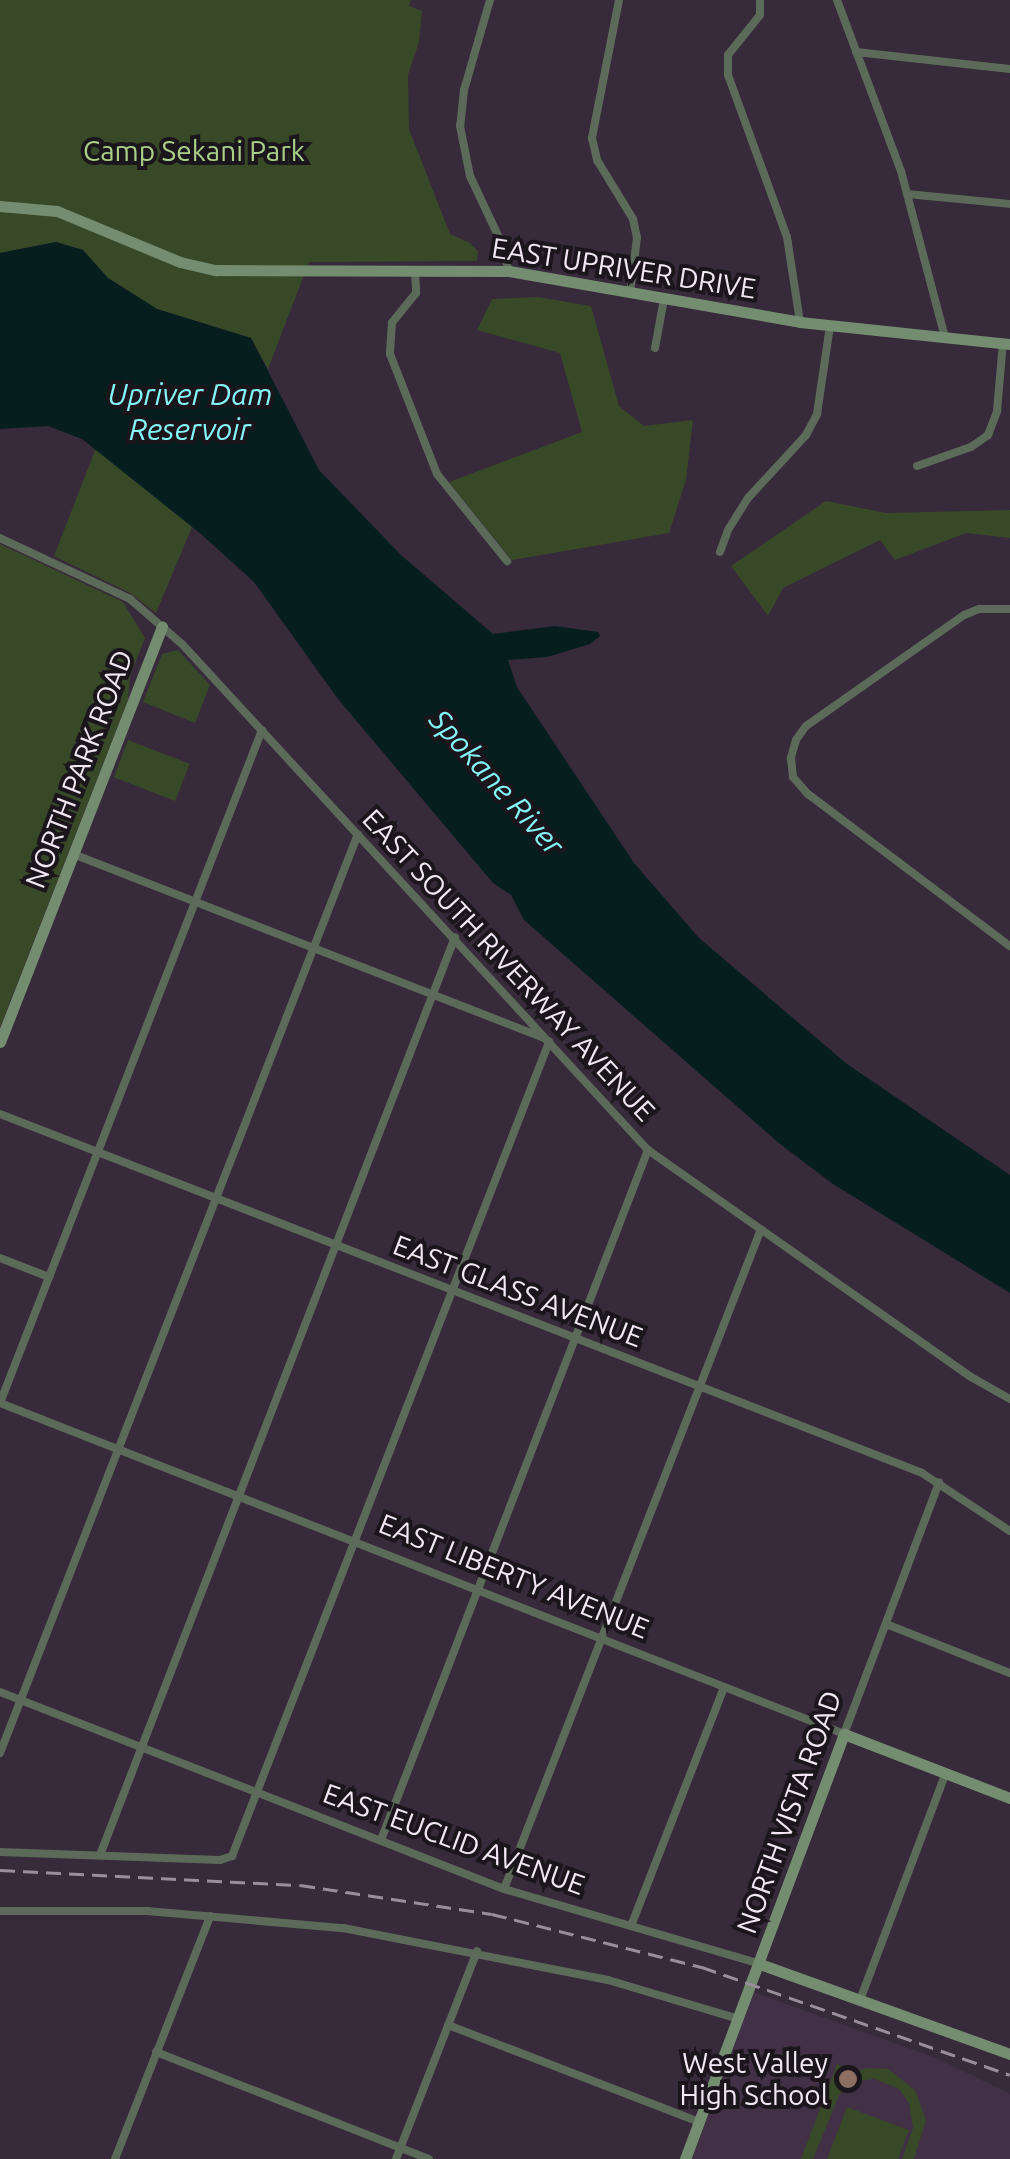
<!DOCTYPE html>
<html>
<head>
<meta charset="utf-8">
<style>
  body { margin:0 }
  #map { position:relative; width:1010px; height:2159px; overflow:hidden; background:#372a3a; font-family:Ubuntu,sans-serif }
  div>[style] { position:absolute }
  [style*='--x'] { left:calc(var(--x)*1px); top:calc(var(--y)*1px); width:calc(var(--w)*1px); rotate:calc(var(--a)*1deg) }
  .built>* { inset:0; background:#413046 }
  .green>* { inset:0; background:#384928; transform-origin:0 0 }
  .water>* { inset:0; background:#061e1e }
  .street>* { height:8px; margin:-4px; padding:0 4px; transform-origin:4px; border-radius:4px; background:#5c6b59 }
  .secondary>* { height:11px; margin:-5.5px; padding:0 5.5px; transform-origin:5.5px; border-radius:5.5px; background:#748d70 }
  .rail>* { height:2.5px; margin-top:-1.25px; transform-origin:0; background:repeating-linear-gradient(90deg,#998e9c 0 15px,transparent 0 23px) }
  .dots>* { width:28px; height:28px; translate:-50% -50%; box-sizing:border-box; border:5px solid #1b151c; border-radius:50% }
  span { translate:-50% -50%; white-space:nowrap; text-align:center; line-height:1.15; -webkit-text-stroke:8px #1b151c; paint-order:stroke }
  .park-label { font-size:28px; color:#abd188 }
  .street-label { font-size:28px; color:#f1e8f3 }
  .poi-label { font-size:28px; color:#f1e8f3 }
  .right { translate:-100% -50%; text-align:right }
  .water-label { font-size:30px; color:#84f7f8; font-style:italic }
</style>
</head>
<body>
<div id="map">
  <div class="built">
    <i style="clip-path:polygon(750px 1991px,939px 2059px,1010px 2094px,1010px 2159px,685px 2159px)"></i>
  </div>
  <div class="green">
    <i style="clip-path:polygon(0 0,411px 0,409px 6px,422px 11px,419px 42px,408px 75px,409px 129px,450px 234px,470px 243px,478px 251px,477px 261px,309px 262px,268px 369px,251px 338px,157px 309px,108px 278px,83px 250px,56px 242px,0 253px)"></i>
    <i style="clip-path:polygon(538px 297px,591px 306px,619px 406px,644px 426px,693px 420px,686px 480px,669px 533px,512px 560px,449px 482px,582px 432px,560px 353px,477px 330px,492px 299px)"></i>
    <i style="clip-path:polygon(96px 448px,192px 527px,156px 613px,130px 593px,54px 556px)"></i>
    <i style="clip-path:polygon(826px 501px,886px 513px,1010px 510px,1010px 538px,966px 533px,895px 560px,880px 540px,783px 588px,768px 616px,731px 566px)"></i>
    <i style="clip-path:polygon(0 544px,123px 602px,145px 638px,130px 676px,128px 700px,0 1027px)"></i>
    <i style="clip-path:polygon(178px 650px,210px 685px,195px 723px,143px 702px,162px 654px)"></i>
    <i style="left:128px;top:740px;width:66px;height:40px;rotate:21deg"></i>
    <i style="clip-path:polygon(837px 2064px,847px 2068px,846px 2074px,867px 2068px,888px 2069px,915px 2090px,926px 2120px,914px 2159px,902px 2159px,913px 2128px,909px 2103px,899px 2089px,875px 2079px,857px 2081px,840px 2093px,813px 2159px,801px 2159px)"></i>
    <i style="clip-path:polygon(847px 2107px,909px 2130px,898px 2159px,827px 2159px)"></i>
  </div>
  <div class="water">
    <i style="clip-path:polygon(56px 242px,83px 250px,108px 278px,157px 309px,251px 338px,319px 470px,401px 555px,493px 634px,555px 626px,598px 632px,600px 636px,590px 644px,547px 657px,508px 660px,517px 687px,634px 863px,699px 938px,847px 1064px,1010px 1175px,1010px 1293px,833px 1184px,780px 1144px,524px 920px,511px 895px,493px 883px,338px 699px,254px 582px,201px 534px,82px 439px,48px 426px,0 429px,0 253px)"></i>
  </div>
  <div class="street">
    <i style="--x:490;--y:0;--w:94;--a:106.1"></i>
    <i style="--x:464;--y:90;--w:36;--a:96"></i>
    <i style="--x:460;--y:126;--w:51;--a:78.7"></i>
    <i style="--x:470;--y:176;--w:73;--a:64.8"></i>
    <i style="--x:501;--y:242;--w:30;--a:75"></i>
    <i style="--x:619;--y:0;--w:141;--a:101.1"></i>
    <i style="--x:592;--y:138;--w:23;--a:77"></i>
    <i style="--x:597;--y:160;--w:69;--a:58.6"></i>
    <i style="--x:633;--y:219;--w:19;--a:78"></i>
    <i style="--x:637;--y:238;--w:55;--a:97.3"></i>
    <i style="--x:760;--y:0;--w:15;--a:90"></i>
    <i style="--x:760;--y:15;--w:51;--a:128.7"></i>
    <i style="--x:728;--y:55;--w:20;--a:90"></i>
    <i style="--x:728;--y:75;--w:172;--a:70"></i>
    <i style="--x:787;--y:237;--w:86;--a:81.3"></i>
    <i style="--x:837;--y:0;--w:183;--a:69.5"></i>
    <i style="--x:901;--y:171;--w:172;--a:75.2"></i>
    <i style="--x:856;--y:52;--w:155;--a:6.3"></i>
    <i style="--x:907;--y:194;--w:103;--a:5.5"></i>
    <i style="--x:415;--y:271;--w:22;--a:87"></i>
    <i style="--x:416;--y:293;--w:38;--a:129"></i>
    <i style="--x:392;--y:323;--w:31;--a:94"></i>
    <i style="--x:390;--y:354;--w:129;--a:68.6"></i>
    <i style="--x:437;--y:474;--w:112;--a:51.2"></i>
    <i style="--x:655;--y:348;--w:50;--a:-79.6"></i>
    <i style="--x:917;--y:466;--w:57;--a:-19.4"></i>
    <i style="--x:971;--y:447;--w:21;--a:-35"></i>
    <i style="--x:988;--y:435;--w:26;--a:-69"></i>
    <i style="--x:997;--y:411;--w:68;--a:-85"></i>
    <i style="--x:0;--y:538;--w:144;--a:25.1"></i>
    <i style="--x:130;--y:599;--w:69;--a:40.9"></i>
    <i style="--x:182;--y:644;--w:688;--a:47.36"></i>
    <i style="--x:648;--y:1150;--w:395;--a:35.1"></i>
    <i style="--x:971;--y:1377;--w:45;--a:29.4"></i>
    <i style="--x:720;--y:552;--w:23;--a:-70"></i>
    <i style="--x:728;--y:530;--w:39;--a:-58"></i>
    <i style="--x:749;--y:497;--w:84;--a:-47.4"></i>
    <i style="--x:806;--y:435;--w:24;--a:-62"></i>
    <i style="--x:817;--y:414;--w:89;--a:-81.6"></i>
    <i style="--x:1010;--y:609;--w:31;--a:180"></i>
    <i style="--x:979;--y:609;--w:16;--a:158"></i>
    <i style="--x:964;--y:615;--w:193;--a:144.9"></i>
    <i style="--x:806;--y:726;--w:17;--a:126"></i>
    <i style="--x:796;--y:740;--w:19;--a:106"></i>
    <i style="--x:791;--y:758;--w:19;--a:84"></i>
    <i style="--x:793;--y:777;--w:23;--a:49"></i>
    <i style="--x:808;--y:794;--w:253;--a:37"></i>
    <i style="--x:262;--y:730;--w:722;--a:111.27"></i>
    <i style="--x:0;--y:1403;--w:907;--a:21.41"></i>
    <i style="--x:844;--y:1734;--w:269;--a:-69.3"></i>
    <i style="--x:73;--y:854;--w:506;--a:21.34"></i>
    <i style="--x:0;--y:1114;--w:989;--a:21.27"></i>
    <i style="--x:922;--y:1473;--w:105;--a:33.4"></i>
    <i style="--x:0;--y:1258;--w:53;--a:21.2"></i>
    <i style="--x:886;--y:1624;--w:133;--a:21.6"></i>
    <i style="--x:0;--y:1692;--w:541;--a:21.35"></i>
    <i style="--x:504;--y:1889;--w:267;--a:16.3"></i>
    <i style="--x:0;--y:1753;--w:986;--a:-68.72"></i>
    <i style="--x:381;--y:1840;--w:740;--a:-68.85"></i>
    <i style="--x:0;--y:1852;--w:220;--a:2.1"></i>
    <i style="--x:220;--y:1860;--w:13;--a:-18"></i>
    <i style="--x:232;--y:1856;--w:874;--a:-68.72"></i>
    <i style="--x:100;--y:1855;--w:984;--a:-68.86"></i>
    <i style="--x:504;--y:1889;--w:708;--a:-68.72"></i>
    <i style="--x:0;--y:1911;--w:147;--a:0"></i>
    <i style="--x:147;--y:1911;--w:197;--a:5"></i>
    <i style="--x:343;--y:1928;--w:270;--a:11.1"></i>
    <i style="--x:608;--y:1980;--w:137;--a:16.6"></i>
    <i style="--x:631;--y:1926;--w:256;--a:-68.7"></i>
    <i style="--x:860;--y:2000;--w:243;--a:-69.3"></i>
    <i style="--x:448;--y:2025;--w:270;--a:21.1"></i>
    <i style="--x:156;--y:2052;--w:293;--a:21.4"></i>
    <i style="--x:115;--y:2159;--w:261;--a:-68.6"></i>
    <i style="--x:396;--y:2159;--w:223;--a:-68.7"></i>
  </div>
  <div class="secondary">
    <i style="--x:0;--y:206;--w:57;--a:5"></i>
    <i style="--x:57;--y:211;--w:133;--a:22.5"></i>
    <i style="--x:180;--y:262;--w:37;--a:13"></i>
    <i style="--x:216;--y:270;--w:293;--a:0.2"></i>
    <i style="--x:509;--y:271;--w:295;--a:9.9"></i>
    <i style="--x:800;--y:322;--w:211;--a:6"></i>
    <i style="--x:0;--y:1042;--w:446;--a:-68.7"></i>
    <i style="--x:760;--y:1964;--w:266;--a:19.8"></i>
    <i style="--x:685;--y:2159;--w:454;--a:-69.5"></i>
    <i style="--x:844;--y:1734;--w:178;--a:21.1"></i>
  </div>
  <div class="rail">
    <i style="--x:0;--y:1870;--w:300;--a:2.9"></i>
    <i style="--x:300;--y:1885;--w:194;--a:8.6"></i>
    <i style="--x:492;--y:1914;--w:217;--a:14.2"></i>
    <i style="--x:702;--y:1967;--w:326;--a:19.3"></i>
  </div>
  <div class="dots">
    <i style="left:848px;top:2079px;background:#8d6e63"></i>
  </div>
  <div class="park-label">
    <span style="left:194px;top:151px">Camp Sekani Park</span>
  </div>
  <div class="street-label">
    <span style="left:624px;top:268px;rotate:9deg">EAST UPRIVER DRIVE</span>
    <span style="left:79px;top:769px;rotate:-69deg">NORTH PARK ROAD</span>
    <span style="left:509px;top:965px;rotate:47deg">EAST SOUTH RIVERWAY AVENUE</span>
    <span style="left:518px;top:1291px;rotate:21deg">EAST GLASS AVENUE</span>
    <span style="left:514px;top:1576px;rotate:22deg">EAST LIBERTY AVENUE</span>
    <span style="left:789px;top:1812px;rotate:-70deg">NORTH VISTA ROAD</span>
    <span style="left:454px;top:1839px;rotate:20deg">EAST EUCLID AVENUE</span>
  </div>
  <div class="poi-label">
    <span class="right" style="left:828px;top:2079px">West Valley<br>High School</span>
  </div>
  <div class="water-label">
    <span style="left:190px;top:411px">Upriver Dam<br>Reservoir</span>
    <span style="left:497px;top:782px;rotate:48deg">Spokane River</span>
  </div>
</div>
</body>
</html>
